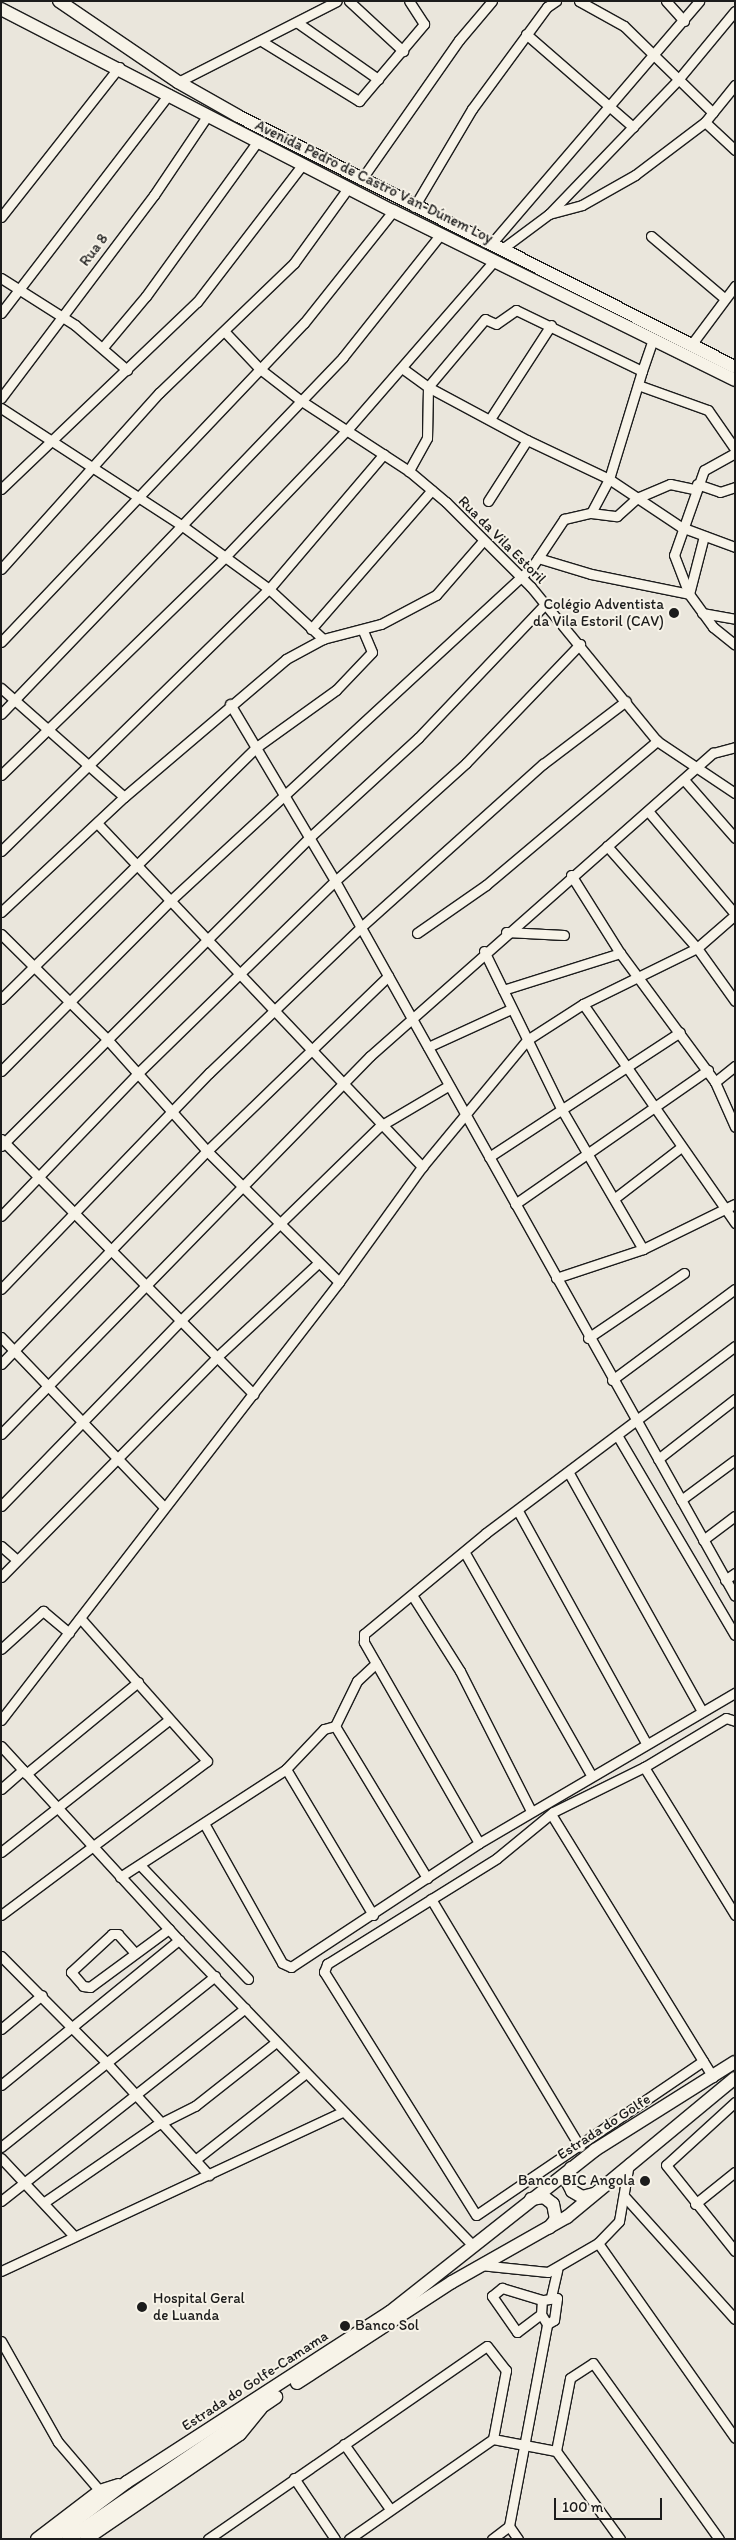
<!DOCTYPE html>
<html>
<head>
<meta charset="utf-8">
<style>
  body { margin:0 }
  #map { position:relative; width:736px; height:2540px; overflow:hidden; background:#eae6dc; font-family:Itim,sans-serif }
  div>[style] { position:absolute }
  [style*='--x'] { left:calc(var(--x)*1px); top:calc(var(--y)*1px); width:calc(var(--w)*1px); rotate:calc(var(--a)*1deg) }
  .roads { filter:drop-shadow(1px 0 #1c1c1c) drop-shadow(-1px 0 #1c1c1c) drop-shadow(0 1px #1c1c1c) drop-shadow(0 -1px #1c1c1c) }
  .minor>* { height:9px; margin:-4.5px; padding:0 4.5px; transform-origin:4.5px; border-radius:4.5px; background:#f7f3e8 }
  .highway>* { height:12px; margin:-6px; padding:0 6px; transform-origin:6px; border-radius:6px; background:#f7f3e8 }
  .dots>* { width:14px; height:14px; translate:-50% -50%; box-sizing:border-box; border:2px solid #f7f3e8; border-radius:50% }
  span { translate:-50% -50%; white-space:nowrap; text-align:center; line-height:1.15; -webkit-text-stroke:4px #f7f3e8; paint-order:stroke }
  .street-label { font-size:15px; color:#1c1c1c }
  .poi-label { font-size:15px; color:#1c1c1c }
  .right { translate:-100% -50%; text-align:right }
  .left { translate:0 -50%; text-align:left }
  .frame { position:absolute; inset:0; border:2px solid #1c1c1c; pointer-events:none }
  .scale { position:absolute; left:554px; top:2498px; width:108px; height:22px; box-sizing:border-box; border:2px solid #1c1c1c; border-top:0; padding-left:6px; font-size:15px; line-height:18px; white-space:nowrap; color:#1c1c1c; -webkit-text-stroke:4px #f7f3e8; paint-order:stroke }
</style>
</head>
<body>
<div id="map">
  <div class="roads">
    <div class="minor">
      <i style="--x:349;--y:1;--w:74;--a:42.8"></i>
      <i style="--x:579;--y:1;--w:51;--a:29.1"></i>
      <i style="--x:624;--y:26;--w:124;--a:44.3"></i>
      <i style="--x:666;--y:1;--w:27;--a:48"></i>
      <i style="--x:298;--y:23;--w:98;--a:35"></i>
      <i style="--x:526;--y:34;--w:142;--a:41"></i>
      <i style="--x:263;--y:42;--w:113;--a:31.6"></i>
      <i style="--x:359;--y:101;--w:101;--a:-49.8"></i>
      <i style="--x:424;--y:24;--w:27;--a:-123"></i>
      <i style="--x:178;--y:82;--w:178;--a:-27"></i>
      <i style="--x:705;--y:122;--w:41;--a:43"></i>
      <i style="--x:361;--y:180;--w:171;--a:-55"></i>
      <i style="--x:459;--y:40;--w:51;--a:-49.8"></i>
      <i style="--x:414;--y:207;--w:114;--a:-59.4"></i>
      <i style="--x:472;--y:109;--w:127;--a:-53.7"></i>
      <i style="--x:547;--y:7;--w:11;--a:-34"></i>
      <i style="--x:549;--y:214;--w:185;--a:-46.1"></i>
      <i style="--x:677;--y:81;--w:91;--a:-50.4"></i>
      <i style="--x:1;--y:217;--w:191;--a:-51.8"></i>
      <i style="--x:651;--y:236;--w:96;--a:40.3"></i>
      <i style="--x:491;--y:244;--w:320;--a:-49.4"></i>
      <i style="--x:502;--y:249;--w:59;--a:-36.7"></i>
      <i style="--x:549;--y:214;--w:34;--a:-15"></i>
      <i style="--x:582;--y:205;--w:61;--a:-29.5"></i>
      <i style="--x:635;--y:175;--w:88;--a:-37.1"></i>
      <i style="--x:705;--y:122;--w:48;--a:-51"></i>
      <i style="--x:1;--y:278;--w:88;--a:32.4"></i>
      <i style="--x:75;--y:325;--w:69;--a:40.9"></i>
      <i style="--x:1;--y:313;--w:276;--a:-52.5"></i>
      <i style="--x:225;--y:332;--w:51;--a:46.6"></i>
      <i style="--x:260;--y:369;--w:51;--a:37.8"></i>
      <i style="--x:300;--y:400;--w:130;--a:33.1"></i>
      <i style="--x:409;--y:471;--w:48;--a:40"></i>
      <i style="--x:446;--y:502;--w:120;--a:45"></i>
      <i style="--x:531;--y:587;--w:199;--a:50.7"></i>
      <i style="--x:657;--y:741;--w:94;--a:33.7"></i>
      <i style="--x:691;--y:345;--w:74;--a:-53.3"></i>
      <i style="--x:104;--y:346;--w:65;--a:-50"></i>
      <i style="--x:146;--y:296;--w:190;--a:-54.2"></i>
      <i style="--x:402;--y:368;--w:32;--a:36"></i>
      <i style="--x:428;--y:387;--w:112;--a:28.2"></i>
      <i style="--x:527;--y:440;--w:91;--a:25.4"></i>
      <i style="--x:609;--y:479;--w:87;--a:33.7"></i>
      <i style="--x:681;--y:527;--w:58;--a:20.3"></i>
      <i style="--x:642;--y:371;--w:34;--a:-71"></i>
      <i style="--x:638;--y:385;--w:74;--a:19.7"></i>
      <i style="--x:708;--y:410;--w:47;--a:55.3"></i>
      <i style="--x:1;--y:398;--w:254;--a:-53"></i>
      <i style="--x:154;--y:195;--w:95;--a:-56.1"></i>
      <i style="--x:1;--y:408;--w:218;--a:33"></i>
      <i style="--x:184;--y:527;--w:105;--a:36.1"></i>
      <i style="--x:269;--y:589;--w:74;--a:42.8"></i>
      <i style="--x:490;--y:419;--w:112;--a:-57"></i>
      <i style="--x:735;--y:453;--w:35;--a:151"></i>
      <i style="--x:704;--y:470;--w:90;--a:109.4"></i>
      <i style="--x:674;--y:555;--w:42;--a:69"></i>
      <i style="--x:689;--y:594;--w:41;--a:54"></i>
      <i style="--x:713;--y:627;--w:28;--a:39"></i>
      <i style="--x:697;--y:484;--w:24;--a:19"></i>
      <i style="--x:720;--y:492;--w:16;--a:-18"></i>
      <i style="--x:1;--y:489;--w:271;--a:-43.7"></i>
      <i style="--x:197;--y:302;--w:173;--a:-52.5"></i>
      <i style="--x:488;--y:501;--w:72;--a:-57.4"></i>
      <i style="--x:591;--y:513;--w:26;--a:7"></i>
      <i style="--x:617;--y:516;--w:27;--a:-42"></i>
      <i style="--x:637;--y:498;--w:36;--a:-23"></i>
      <i style="--x:670;--y:484;--w:24;--a:12"></i>
      <i style="--x:538;--y:558;--w:55;--a:16.8"></i>
      <i style="--x:591;--y:574;--w:100;--a:11.5"></i>
      <i style="--x:689;--y:594;--w:60;--a:-75.5"></i>
      <i style="--x:1;--y:569;--w:237;--a:-48.1"></i>
      <i style="--x:159;--y:393;--w:187;--a:-43.9"></i>
      <i style="--x:294;--y:263;--w:92;--a:-54.2"></i>
      <i style="--x:702;--y:613;--w:34;--a:10"></i>
      <i style="--x:311;--y:629;--w:184;--a:-49"></i>
      <i style="--x:1;--y:642;--w:440;--a:-46.5"></i>
      <i style="--x:304;--y:323;--w:143;--a:-51.5"></i>
      <i style="--x:1;--y:688;--w:164;--a:41.5"></i>
      <i style="--x:230;--y:704;--w:206;--a:59.3"></i>
      <i style="--x:335;--y:881;--w:819;--a:60.78"></i>
      <i style="--x:1;--y:714;--w:494;--a:-46.2"></i>
      <i style="--x:343;--y:357;--w:157;--a:-51.5"></i>
      <i style="--x:1;--y:775;--w:313;--a:-44.2"></i>
      <i style="--x:225;--y:557;--w:176;--a:-46.2"></i>
      <i style="--x:347;--y:430;--w:225;--a:-49"></i>
      <i style="--x:685;--y:781;--w:76;--a:48.7"></i>
      <i style="--x:648;--y:811;--w:135;--a:49.8"></i>
      <i style="--x:98;--y:824;--w:472;--a:46.6"></i>
      <i style="--x:607;--y:846;--w:136;--a:48.6"></i>
      <i style="--x:697;--y:948;--w:65;--a:54.4"></i>
      <i style="--x:1;--y:851;--w:375;--a:-44.4"></i>
      <i style="--x:269;--y:589;--w:177;--a:-49.6"></i>
      <i style="--x:571;--y:875;--w:92;--a:57.9"></i>
      <i style="--x:620;--y:953;--w:160;--a:53.6"></i>
      <i style="--x:715;--y:1082;--w:49;--a:66"></i>
      <i style="--x:1;--y:912;--w:168;--a:-43.1"></i>
      <i style="--x:124;--y:797;--w:213;--a:-40.4"></i>
      <i style="--x:286;--y:659;--w:42;--a:-28.4"></i>
      <i style="--x:323;--y:639;--w:60;--a:-14.5"></i>
      <i style="--x:381;--y:624;--w:62;--a:-27.8"></i>
      <i style="--x:436;--y:595;--w:70;--a:-49"></i>
      <i style="--x:506;--y:932;--w:58;--a:3"></i>
      <i style="--x:417;--y:933;--w:84;--a:-34.8"></i>
      <i style="--x:486;--y:885;--w:224;--a:-40.1"></i>
      <i style="--x:1;--y:934;--w:148;--a:44.7"></i>
      <i style="--x:106;--y:1038;--w:152;--a:48.2"></i>
      <i style="--x:207;--y:1151;--w:186;--a:44.8"></i>
      <i style="--x:484;--y:951;--w:177;--a:63.9"></i>
      <i style="--x:562;--y:1110;--w:161;--a:59.8"></i>
      <i style="--x:503;--y:990;--w:123;--a:-17.5"></i>
      <i style="--x:1;--y:999;--w:361;--a:-44.6"></i>
      <i style="--x:258;--y:746;--w:96;--a:-35.7"></i>
      <i style="--x:336;--y:690;--w:52;--a:-46.5"></i>
      <i style="--x:372;--y:652;--w:23;--a:-113"></i>
      <i style="--x:583;--y:1004;--w:267;--a:55.2"></i>
      <i style="--x:428;--y:1047;--w:91;--a:-24.6"></i>
      <i style="--x:1;--y:1071;--w:241;--a:-45.2"></i>
      <i style="--x:171;--y:900;--w:491;--a:-42.7"></i>
      <i style="--x:532;--y:567;--w:58;--a:-56.3"></i>
      <i style="--x:564;--y:519;--w:28;--a:-13"></i>
      <i style="--x:591;--y:513;--w:38;--a:-62"></i>
      <i style="--x:609;--y:479;--w:113;--a:-73"></i>
      <i style="--x:642;--y:371;--w:140;--a:-154.2"></i>
      <i style="--x:516;--y:310;--w:24;--a:145"></i>
      <i style="--x:496;--y:324;--w:12;--a:-156"></i>
      <i style="--x:485;--y:319;--w:89;--a:130"></i>
      <i style="--x:428;--y:387;--w:51;--a:91.1"></i>
      <i style="--x:427;--y:438;--w:38;--a:119"></i>
      <i style="--x:715;--y:1082;--w:26;--a:-39"></i>
      <i style="--x:1;--y:1139;--w:359;--a:45.3"></i>
      <i style="--x:1;--y:1146;--w:437;--a:-45"></i>
      <i style="--x:310;--y:837;--w:147;--a:-42.5"></i>
      <i style="--x:418;--y:738;--w:185;--a:-46.5"></i>
      <i style="--x:489;--y:1157;--w:228;--a:-33.2"></i>
      <i style="--x:615;--y:1198;--w:82;--a:-37.6"></i>
      <i style="--x:515;--y:1204;--w:235;--a:-34.8"></i>
      <i style="--x:1;--y:1216;--w:198;--a:-46.2"></i>
      <i style="--x:138;--y:1073;--w:275;--a:-44.3"></i>
      <i style="--x:335;--y:881;--w:176;--a:-42"></i>
      <i style="--x:466;--y:763;--w:165;--a:-46.2"></i>
      <i style="--x:556;--y:1278;--w:92;--a:-18.4"></i>
      <i style="--x:643;--y:1249;--w:102;--a:-26.1"></i>
      <i style="--x:1;--y:1289;--w:300;--a:-46.1"></i>
      <i style="--x:209;--y:1073;--w:209;--a:-43.8"></i>
      <i style="--x:360;--y:928;--w:246;--a:-41.9"></i>
      <i style="--x:543;--y:764;--w:104;--a:-37.2"></i>
      <i style="--x:1;--y:1337;--w:236;--a:46.2"></i>
      <i style="--x:588;--y:1338;--w:116;--a:-34.1"></i>
      <i style="--x:1;--y:1364;--w:296;--a:-46"></i>
      <i style="--x:207;--y:1151;--w:252;--a:-44"></i>
      <i style="--x:612;--y:1380;--w:153;--a:-36.5"></i>
      <i style="--x:1;--y:1434;--w:528;--a:-45.69"></i>
      <i style="--x:370;--y:1056;--w:458;--a:-41.5"></i>
      <i style="--x:713;--y:753;--w:23;--a:-15"></i>
      <i style="--x:617;--y:1435;--w:232;--a:59.5"></i>
      <i style="--x:658;--y:1459;--w:98;--a:-37.9"></i>
      <i style="--x:570;--y:1475;--w:270;--a:60.8"></i>
      <i style="--x:681;--y:1500;--w:67;--a:-36.5"></i>
      <i style="--x:1;--y:1506;--w:257;--a:-45.9"></i>
      <i style="--x:180;--y:1321;--w:279;--a:-44.3"></i>
      <i style="--x:380;--y:1126;--w:79;--a:-30.5"></i>
      <i style="--x:518;--y:1511;--w:265;--a:61.1"></i>
      <i style="--x:703;--y:1540;--w:40;--a:-37"></i>
      <i style="--x:1;--y:1546;--w:21;--a:41"></i>
      <i style="--x:465;--y:1553;--w:255;--a:60.4"></i>
      <i style="--x:1;--y:1577;--w:310;--a:-45.5"></i>
      <i style="--x:218;--y:1356;--w:137;--a:-42.9"></i>
      <i style="--x:725;--y:1580;--w:12;--a:-35"></i>
      <i style="--x:412;--y:1595;--w:90;--a:57.7"></i>
      <i style="--x:460;--y:1671;--w:157;--a:63.1"></i>
      <i style="--x:1;--y:1649;--w:57;--a:-42.1"></i>
      <i style="--x:43;--y:1611;--w:34;--a:40"></i>
      <i style="--x:1;--y:1720;--w:553;--a:-52.34"></i>
      <i style="--x:339;--y:1282;--w:142;--a:-54.2"></i>
      <i style="--x:422;--y:1167;--w:165;--a:-50.4"></i>
      <i style="--x:527;--y:1040;--w:67;--a:-32.7"></i>
      <i style="--x:583;--y:1004;--w:127;--a:-26.2"></i>
      <i style="--x:697;--y:948;--w:50;--a:-41"></i>
      <i style="--x:335;--y:1726;--w:50;--a:-63.9"></i>
      <i style="--x:357;--y:1681;--w:26;--a:-43"></i>
      <i style="--x:1;--y:1746;--w:263;--a:47.5"></i>
      <i style="--x:179;--y:1940;--w:424;--a:46.1"></i>
      <i style="--x:644;--y:1767;--w:174;--a:58.4"></i>
      <i style="--x:286;--y:1769;--w:170;--a:59.2"></i>
      <i style="--x:26;--y:1774;--w:145;--a:-39.4"></i>
      <i style="--x:1;--y:1789;--w:29;--a:-41"></i>
      <i style="--x:551;--y:1814;--w:309;--a:58.4"></i>
      <i style="--x:205;--y:1825;--w:158;--a:60.8"></i>
      <i style="--x:282;--y:1963;--w:10;--a:24"></i>
      <i style="--x:291;--y:1967;--w:225;--a:-33.4"></i>
      <i style="--x:479;--y:1843;--w:297;--a:-30.4"></i>
      <i style="--x:479;--y:1843;--w:232;--a:-119.8"></i>
      <i style="--x:364;--y:1642;--w:8;--a:-90"></i>
      <i style="--x:364;--y:1634;--w:158;--a:-39.6"></i>
      <i style="--x:486;--y:1533;--w:311;--a:-36.9"></i>
      <i style="--x:1;--y:1852;--w:214;--a:-38.2"></i>
      <i style="--x:140;--y:1865;--w:157;--a:46.5"></i>
      <i style="--x:120;--y:1877;--w:198;--a:-33"></i>
      <i style="--x:286;--y:1769;--w:55;--a:-46.5"></i>
      <i style="--x:324;--y:1729;--w:11;--a:-15"></i>
      <i style="--x:335;--y:1726;--w:178;--a:58.8"></i>
      <i style="--x:431;--y:1899;--w:289;--a:59"></i>
      <i style="--x:1;--y:1915;--w:257;--a:-36.8"></i>
      <i style="--x:207;--y:1761;--w:191;--a:-131.6"></i>
      <i style="--x:135;--y:1953;--w:25;--a:-132"></i>
      <i style="--x:118;--y:1934;--w:6;--a:180"></i>
      <i style="--x:112;--y:1934;--w:56;--a:137.2"></i>
      <i style="--x:71;--y:1972;--w:18;--a:49"></i>
      <i style="--x:83;--y:1986;--w:7;--a:8"></i>
      <i style="--x:90;--y:1987;--w:98;--a:-36.3"></i>
      <i style="--x:1;--y:1956;--w:149;--a:45.3"></i>
      <i style="--x:106;--y:2062;--w:153;--a:47.7"></i>
      <i style="--x:1;--y:2029;--w:53;--a:-39.7"></i>
      <i style="--x:703;--y:2061;--w:274;--a:145.8"></i>
      <i style="--x:476;--y:2215;--w:287;--a:-122"></i>
      <i style="--x:324;--y:1972;--w:9;--a:-69"></i>
      <i style="--x:327;--y:1964;--w:200;--a:-31.9"></i>
      <i style="--x:497;--y:1858;--w:72;--a:-39.4"></i>
      <i style="--x:553;--y:1812;--w:104;--a:-26.3"></i>
      <i style="--x:646;--y:1766;--w:93;--a:-31"></i>
      <i style="--x:726;--y:1718;--w:9;--a:18"></i>
      <i style="--x:1;--y:2085;--w:230;--a:-39.2"></i>
      <i style="--x:735;--y:2102;--w:93;--a:137.6"></i>
      <i style="--x:666;--y:2165;--w:110;--a:51.3"></i>
      <i style="--x:1;--y:2147;--w:274;--a:-38.6"></i>
      <i style="--x:1;--y:2158;--w:107;--a:46.9"></i>
      <i style="--x:195;--y:2160;--w:141;--a:-38.1"></i>
      <i style="--x:625;--y:2197;--w:164;--a:48"></i>
      <i style="--x:1;--y:2201;--w:311;--a:-38.3"></i>
      <i style="--x:46;--y:2201;--w:132;--a:-34.5"></i>
      <i style="--x:155;--y:2126;--w:45;--a:-26.6"></i>
      <i style="--x:195;--y:2106;--w:103;--a:-38.3"></i>
      <i style="--x:695;--y:2204;--w:51;--a:-38.7"></i>
      <i style="--x:598;--y:2243;--w:238;--a:54.9"></i>
      <i style="--x:480;--y:2265;--w:68;--a:5.9"></i>
      <i style="--x:548;--y:2272;--w:58;--a:-30.1"></i>
      <i style="--x:598;--y:2243;--w:30;--a:-46"></i>
      <i style="--x:619;--y:2221;--w:59;--a:-80.2"></i>
      <i style="--x:1;--y:2271;--w:376;--a:-25"></i>
      <i style="--x:551;--y:2297;--w:28;--a:-77"></i>
      <i style="--x:541;--y:2314;--w:12;--a:59"></i>
      <i style="--x:547;--y:2324;--w:8;--a:-30"></i>
      <i style="--x:554;--y:2320;--w:22;--a:-82"></i>
      <i style="--x:557;--y:2298;--w:15;--a:172"></i>
      <i style="--x:542;--y:2300;--w:14;--a:94"></i>
      <i style="--x:541;--y:2314;--w:30;--a:143"></i>
      <i style="--x:517;--y:2332;--w:44;--a:-124.8"></i>
      <i style="--x:492;--y:2296;--w:13;--a:-39"></i>
      <i style="--x:502;--y:2288;--w:42;--a:16.7"></i>
      <i style="--x:1;--y:2341;--w:116;--a:60.6"></i>
      <i style="--x:58;--y:2442;--w:65;--a:49.4"></i>
      <i style="--x:344;--y:2444;--w:80;--a:54.7"></i>
      <i style="--x:294;--y:2478;--w:73;--a:56.1"></i>
      <i style="--x:208;--y:2539;--w:339;--a:-34.7"></i>
      <i style="--x:487;--y:2346;--w:31;--a:52"></i>
      <i style="--x:506;--y:2370;--w:70;--a:100.7"></i>
      <i style="--x:349;--y:2539;--w:175;--a:-34.8"></i>
      <i style="--x:493;--y:2439;--w:64;--a:10.8"></i>
      <i style="--x:492;--y:2539;--w:21;--a:-37"></i>
      <i style="--x:518;--y:2539;--w:16;--a:-125"></i>
      <i style="--x:509;--y:2526;--w:206;--a:-79.3"></i>
      <i style="--x:620;--y:2539;--w:109;--a:-126"></i>
      <i style="--x:556;--y:2451;--w:74;--a:-79.1"></i>
      <i style="--x:570;--y:2378;--w:27;--a:-33"></i>
      <i style="--x:593;--y:2363;--w:216;--a:54.4"></i>
    </div>
    <div class="highway">
      <i style="--x:59;--y:1;--w:144;--a:34.2"></i>
      <i style="--x:178;--y:82;--w:69;--a:29.5"></i>
      <i style="--x:238;--y:116;--w:557;--a:26.8"></i>
      <i style="--x:1;--y:9;--w:441;--a:27.3"></i>
      <i style="--x:393;--y:211;--w:381;--a:26.3"></i>
      <i style="--x:571;--y:2168;--w:14;--a:107"></i>
      <i style="--x:567;--y:2181;--w:11;--a:63"></i>
      <i style="--x:572;--y:2191;--w:12;--a:31"></i>
      <i style="--x:582;--y:2197;--w:12;--a:-14"></i>
      <i style="--x:531;--y:2199;--w:13;--a:-9"></i>
      <i style="--x:544;--y:2197;--w:11;--a:38"></i>
      <i style="--x:553;--y:2204;--w:15;--a:79"></i>
      <i style="--x:556;--y:2219;--w:11;--a:128"></i>
      <i style="--x:297;--y:2383;--w:185;--a:-33.1"></i>
      <i style="--x:452;--y:2282;--w:132;--a:-29.5"></i>
      <i style="--x:567;--y:2217;--w:218;--a:-39.6"></i>
      <i style="--x:37;--y:2539;--w:79;--a:-37.3"></i>
      <i style="--x:100;--y:2491;--w:19;--a:-18"></i>
      <i style="--x:51;--y:2539;--w:95;--a:-36.9"></i>
      <i style="--x:127;--y:2482;--w:313;--a:-32.9"></i>
      <i style="--x:390;--y:2312;--w:261;--a:-38.3"></i>
      <i style="--x:595;--y:2150;--w:165;--a:-32.2"></i>
      <i style="--x:68;--y:2539;--w:252;--a:-34.3"></i>
      <i style="--x:86;--y:2539;--w:186;--a:-34.3"></i>
      <i style="--x:240;--y:2434;--w:33;--a:-51"></i>
    </div>
  </div>
  <div class="dots">
    <i style="left:674px;top:613px;background:#1c1c1c"></i>
    <i style="left:645px;top:2181px;background:#1c1c1c"></i>
    <i style="left:142px;top:2307px;background:#1c1c1c"></i>
    <i style="left:345px;top:2326px;background:#1c1c1c"></i>
  </div>
  <div class="street-label">
    <span style="left:374px;top:182px;rotate:26deg">Avenida Pedro de Castro Van-Dúnem Loy</span>
    <span style="left:94px;top:250px;rotate:-53deg">Rua 8</span>
    <span style="left:502px;top:540px;rotate:45deg">Rua da Vila Estoril</span>
    <span style="left:604px;top:2127px;rotate:-33deg">Estrada do Golfe</span>
    <span style="left:255px;top:2381px;rotate:-33deg">Estrada do Golfe-Camama</span>
  </div>
  <div class="poi-label">
    <span class="right" style="left:664px;top:613px">Colégio Adventista<br>da Vila Estoril (CAV)</span>
    <span class="right" style="left:635px;top:2181px">Banco BIC Angola</span>
    <span class="left" style="left:153px;top:2307px">Hospital Geral<br>de Luanda</span>
    <span class="left" style="left:355px;top:2326px">Banco Sol</span>
  </div>
  <div class="frame"></div>
  <div class="scale">100 m</div>
</div>
</body>
</html>
